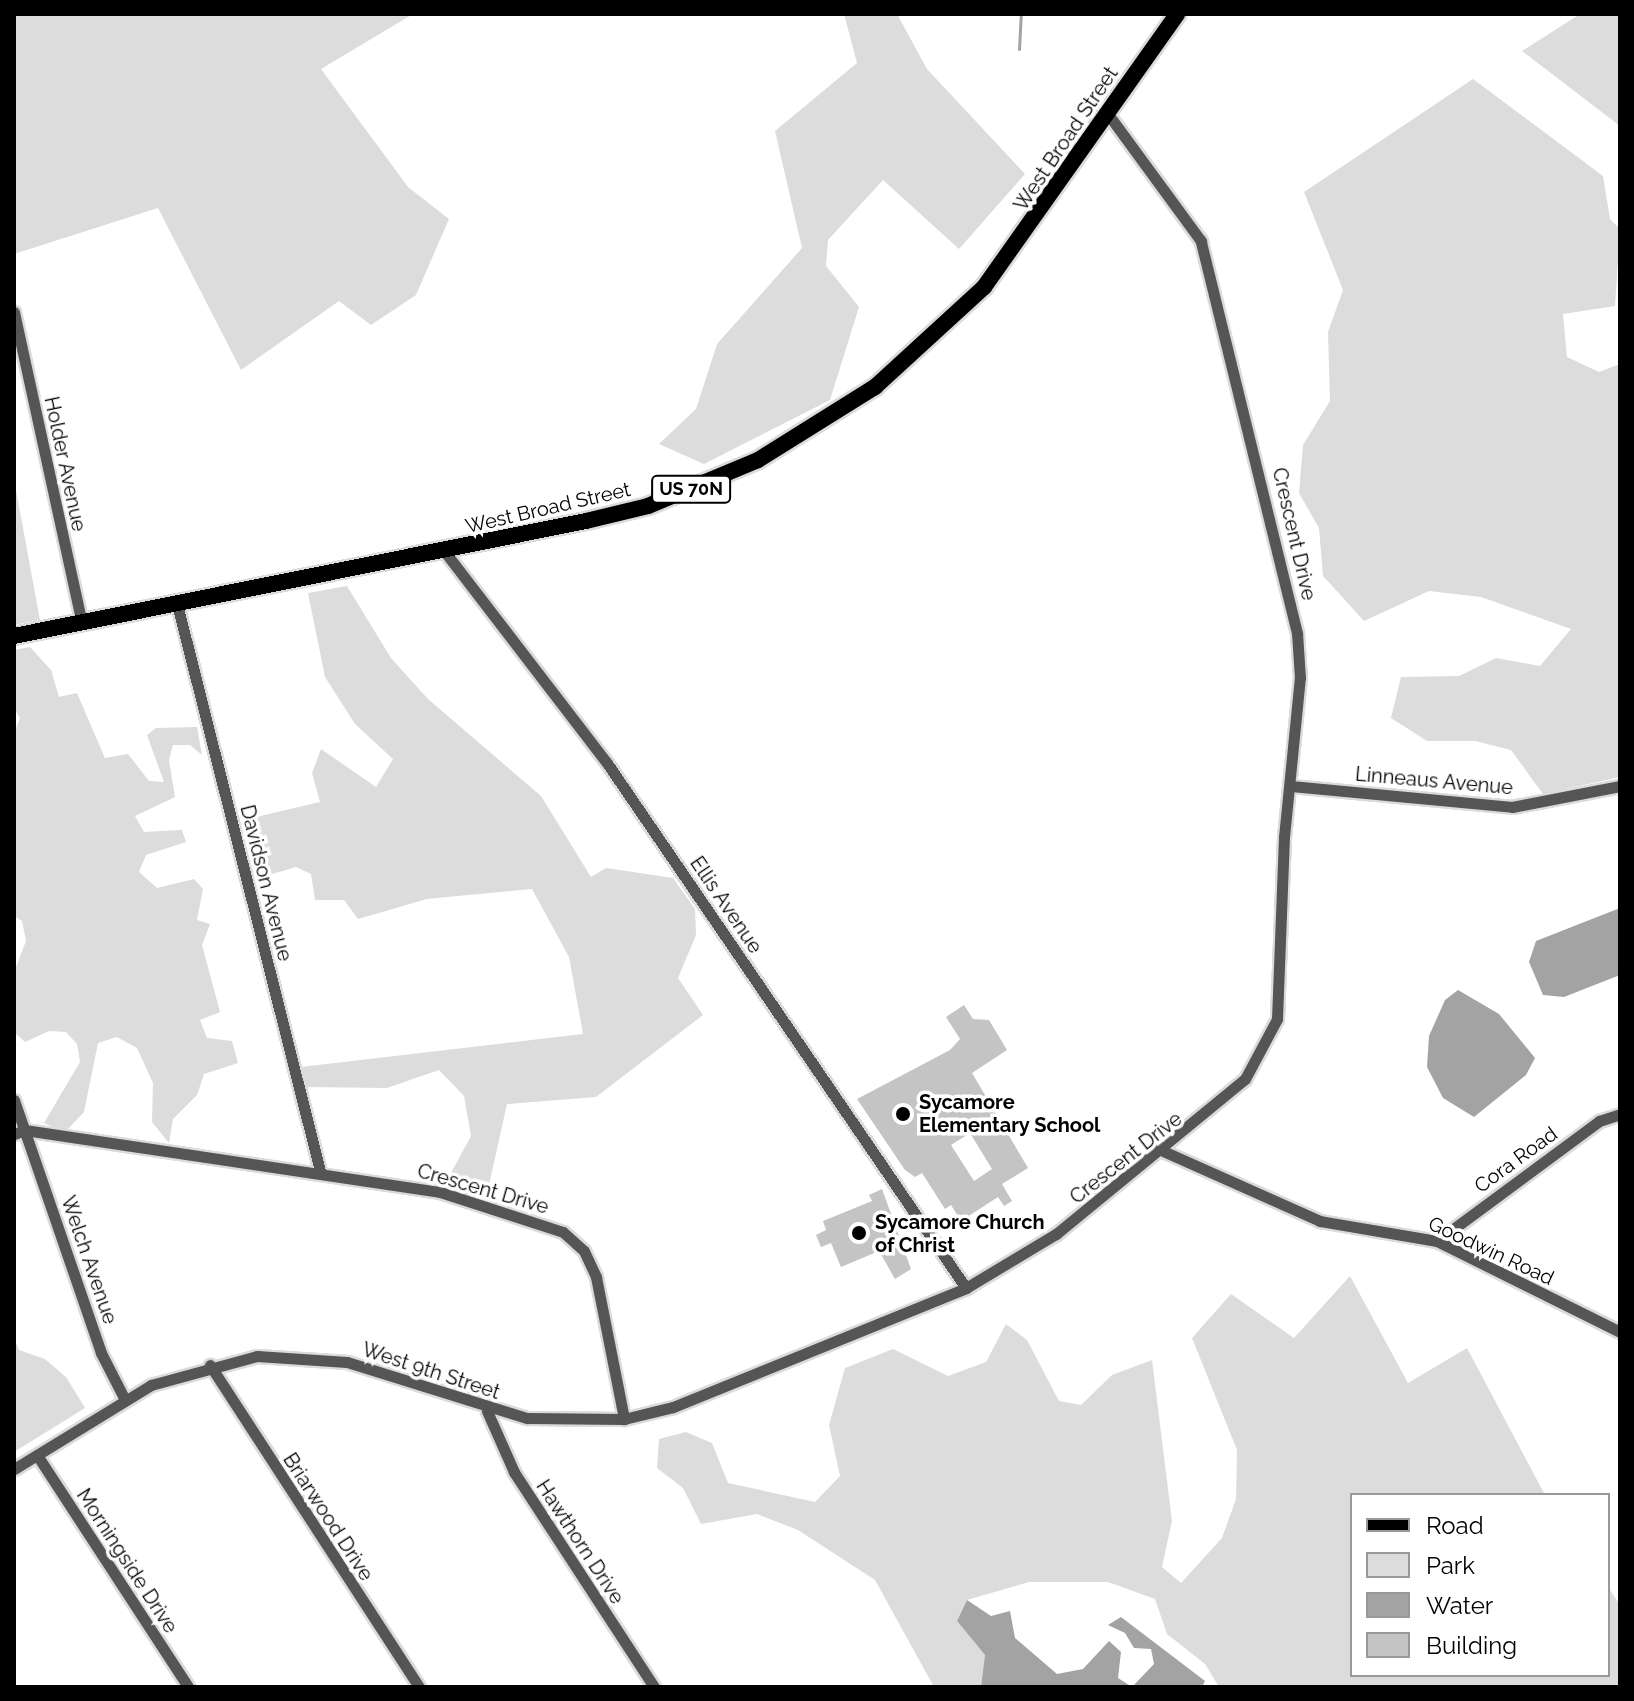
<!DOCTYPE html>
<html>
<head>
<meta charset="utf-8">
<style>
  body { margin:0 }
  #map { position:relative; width:1634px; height:1701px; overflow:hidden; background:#fff; font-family:Raleway,sans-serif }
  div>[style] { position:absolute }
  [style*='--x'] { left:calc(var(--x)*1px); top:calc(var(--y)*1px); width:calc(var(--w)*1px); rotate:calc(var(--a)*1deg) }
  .green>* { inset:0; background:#dcdcdc }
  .water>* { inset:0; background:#a3a3a3 }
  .stream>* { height:3px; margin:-1.5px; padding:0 1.5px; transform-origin:1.5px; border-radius:1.5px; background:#a3a3a3 }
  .building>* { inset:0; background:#c4c4c4 }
  .roads { filter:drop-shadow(2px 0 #dbdbdb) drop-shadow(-2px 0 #dbdbdb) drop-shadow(0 2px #dbdbdb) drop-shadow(0 -2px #dbdbdb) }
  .street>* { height:11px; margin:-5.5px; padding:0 5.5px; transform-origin:5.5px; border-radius:5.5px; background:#555 }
  .primary>* { height:16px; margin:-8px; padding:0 8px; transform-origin:8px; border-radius:8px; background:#000 }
  .dots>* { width:22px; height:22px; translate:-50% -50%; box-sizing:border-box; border:4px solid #fff; border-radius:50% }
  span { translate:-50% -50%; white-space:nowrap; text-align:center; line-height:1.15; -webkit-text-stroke:7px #fff; paint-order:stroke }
  .shield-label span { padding:2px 6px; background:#fff; border:2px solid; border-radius:6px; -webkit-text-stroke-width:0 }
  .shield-label { font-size:18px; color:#000; font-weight:700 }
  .street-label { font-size:20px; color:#000 }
  .poi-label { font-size:20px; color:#000; font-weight:700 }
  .left { translate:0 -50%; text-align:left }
  .frame { position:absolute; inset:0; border:16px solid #000; pointer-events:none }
  .legend { position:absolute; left:1350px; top:1493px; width:260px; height:184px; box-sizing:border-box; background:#fff; border:2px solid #999; margin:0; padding:10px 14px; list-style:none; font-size:24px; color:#000 }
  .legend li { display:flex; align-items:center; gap:16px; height:40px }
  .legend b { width:40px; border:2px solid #999 }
</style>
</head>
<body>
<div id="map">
  <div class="green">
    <i style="clip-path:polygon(14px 14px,413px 14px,321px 69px,408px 187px,449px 219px,416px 295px,371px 325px,339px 301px,241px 370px,158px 208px,14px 254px)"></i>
    <i style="clip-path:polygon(844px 14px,897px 14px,927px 69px,1025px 174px,959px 249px,883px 180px,828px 240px,826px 266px,859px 307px,830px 400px,704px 464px,659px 444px,696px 409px,717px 344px,802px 248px,775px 131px,857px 63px)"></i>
    <i style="clip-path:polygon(1580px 14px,1620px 14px,1620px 126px,1522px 51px)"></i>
    <i style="clip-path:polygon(1473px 79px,1603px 176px,1610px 219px,1620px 229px,1615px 306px,1563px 314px,1567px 357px,1599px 372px,1620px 364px,1620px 777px,1543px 794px,1511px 750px,1475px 741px,1427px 741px,1391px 718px,1401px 677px,1459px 676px,1496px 658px,1540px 666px,1571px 629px,1481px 597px,1429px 591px,1364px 621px,1323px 576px,1319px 528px,1299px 493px,1303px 445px,1330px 401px,1328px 332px,1343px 290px,1304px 192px)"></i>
    <i style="clip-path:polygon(14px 479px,40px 620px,14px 625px)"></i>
    <i style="clip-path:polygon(347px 586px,391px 658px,428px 699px,541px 796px,591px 877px,606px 868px,673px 878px,695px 909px,696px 935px,678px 978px,703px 1015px,596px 1097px,507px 1104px,489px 1185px,445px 1184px,471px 1136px,464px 1096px,439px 1070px,387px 1088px,305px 1087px,301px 1067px,583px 1034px,569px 957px,532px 889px,427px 899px,358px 919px,344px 900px,315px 900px,311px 874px,296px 867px,259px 878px,243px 820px,320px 802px,312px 773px,321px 749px,376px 787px,393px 759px,355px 724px,325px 677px,308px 593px)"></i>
    <i style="clip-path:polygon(30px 647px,51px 670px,59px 697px,77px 693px,105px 758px,128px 754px,149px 781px,164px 782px,147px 735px,156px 728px,197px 727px,202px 755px,190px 745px,173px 745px,169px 760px,175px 797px,135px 816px,144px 832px,182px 830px,186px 842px,146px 855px,139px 872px,157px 888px,194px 879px,203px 889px,197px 920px,210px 924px,202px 945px,220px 1012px,200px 1020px,207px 1038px,232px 1041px,238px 1063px,204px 1074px,197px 1095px,173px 1119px,169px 1143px,152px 1122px,153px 1083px,137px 1048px,117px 1037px,98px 1043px,84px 1112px,65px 1132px,44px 1123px,80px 1062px,77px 1044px,66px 1032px,49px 1031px,25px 1042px,14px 1032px,14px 972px,26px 941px,22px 921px,14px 916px,14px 734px,20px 718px,14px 708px,14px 650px)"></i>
    <i style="clip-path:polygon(1350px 1276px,1408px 1383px,1467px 1348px,1545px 1495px,1352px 1495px,1352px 1675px,1608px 1675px,1608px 1587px,1620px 1605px,1620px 1687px,1219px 1687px,1205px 1664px,1167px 1634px,1155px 1599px,1108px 1582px,1029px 1582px,967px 1600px,957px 1621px,985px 1655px,981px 1687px,934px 1687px,875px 1580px,798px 1530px,757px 1514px,701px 1524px,683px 1488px,657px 1468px,659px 1439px,686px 1432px,712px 1443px,728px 1483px,815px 1502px,840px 1476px,829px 1425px,845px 1368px,893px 1349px,948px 1376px,986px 1362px,1006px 1324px,1027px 1340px,1059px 1401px,1081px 1405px,1112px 1375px,1152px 1360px,1172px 1521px,1162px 1567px,1181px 1583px,1222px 1538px,1236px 1499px,1237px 1450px,1192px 1338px,1231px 1294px,1294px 1338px)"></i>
    <i style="clip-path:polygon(14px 1337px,19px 1350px,45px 1359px,66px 1377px,85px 1408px,14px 1452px)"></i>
  </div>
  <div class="water">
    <i style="clip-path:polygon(1620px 908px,1620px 975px,1564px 997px,1543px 995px,1529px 962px,1536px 941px)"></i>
    <i style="clip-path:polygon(1458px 990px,1499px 1014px,1535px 1058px,1526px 1075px,1474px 1117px,1443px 1098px,1427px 1067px,1429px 1036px,1445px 1000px)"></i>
    <i style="clip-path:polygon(967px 1600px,991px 1616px,1010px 1611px,1015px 1638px,1057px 1674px,1083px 1669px,1109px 1641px,1121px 1652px,1118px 1678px,1132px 1687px,981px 1687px,985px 1655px,957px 1621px)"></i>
    <i style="clip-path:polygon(1121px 1617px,1205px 1681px,1202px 1687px,1132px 1687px,1154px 1664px,1151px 1649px,1134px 1648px,1125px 1633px,1108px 1625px)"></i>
  </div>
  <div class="stream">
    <i style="--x:1019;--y:49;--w:35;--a:-87"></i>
  </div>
  <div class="building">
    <i style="clip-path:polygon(evenodd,964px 1005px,973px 1019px,989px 1020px,1007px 1050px,972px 1073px,1028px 1168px,1002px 1184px,1012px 1201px,1004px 1206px,998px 1197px,961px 1221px,951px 1205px,945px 1209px,922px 1173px,915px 1177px,905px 1170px,857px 1099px,950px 1050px,960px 1039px,946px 1017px,964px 1005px,970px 1133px,992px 1169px,974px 1181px,951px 1145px,970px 1133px)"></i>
    <i style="clip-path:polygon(882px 1189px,911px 1269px,895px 1279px,879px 1251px,841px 1267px,831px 1243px,821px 1247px,816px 1235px,826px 1230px,823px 1221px,872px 1201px,869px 1195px)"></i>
  </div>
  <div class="roads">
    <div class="street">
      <i style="--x:14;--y:312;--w:318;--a:77.7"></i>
      <i style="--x:445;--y:552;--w:266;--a:52.5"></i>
      <i style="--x:607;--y:763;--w:636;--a:55.64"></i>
      <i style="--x:177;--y:604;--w:585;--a:75.84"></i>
      <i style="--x:1291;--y:786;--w:222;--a:5.4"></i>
      <i style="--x:1512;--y:807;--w:110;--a:-11"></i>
      <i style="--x:14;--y:1100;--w:268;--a:71"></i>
      <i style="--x:101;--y:1353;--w:53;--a:62.9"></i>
      <i style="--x:14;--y:1134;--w:12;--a:-20"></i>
      <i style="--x:25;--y:1130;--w:420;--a:8.5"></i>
      <i style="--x:440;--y:1192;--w:129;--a:18"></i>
      <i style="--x:563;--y:1232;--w:28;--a:42"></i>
      <i style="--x:584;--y:1251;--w:29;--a:65"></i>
      <i style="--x:596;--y:1277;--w:145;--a:78.8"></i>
      <i style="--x:1163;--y:1151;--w:172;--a:24"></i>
      <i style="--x:1320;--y:1221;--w:119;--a:9.7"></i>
      <i style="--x:1437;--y:1241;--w:204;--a:26.4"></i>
      <i style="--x:1437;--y:1241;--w:202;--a:-36.5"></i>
      <i style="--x:1599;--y:1121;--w:22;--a:-18"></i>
      <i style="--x:210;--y:1365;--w:384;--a:57"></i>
      <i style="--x:487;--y:1411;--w:67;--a:66.1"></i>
      <i style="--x:514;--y:1472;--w:257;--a:56.9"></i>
      <i style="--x:37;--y:1455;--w:277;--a:56.9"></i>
      <i style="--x:14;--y:1469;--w:161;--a:-31.5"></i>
      <i style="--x:151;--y:1385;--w:110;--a:-15.3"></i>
      <i style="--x:257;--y:1356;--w:90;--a:3.8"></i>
      <i style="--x:347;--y:1362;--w:189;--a:17.3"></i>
      <i style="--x:527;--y:1418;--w:97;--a:0.6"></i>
      <i style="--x:624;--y:1419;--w:50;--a:-13.8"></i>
      <i style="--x:673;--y:1407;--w:316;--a:-22.1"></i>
      <i style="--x:966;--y:1288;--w:105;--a:-31"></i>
      <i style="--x:1056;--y:1234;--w:244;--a:-39.4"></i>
      <i style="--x:1245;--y:1079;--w:68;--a:-61.9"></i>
      <i style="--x:1277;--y:1019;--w:182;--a:-87.8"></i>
      <i style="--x:1284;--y:837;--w:160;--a:-84.3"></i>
      <i style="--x:1300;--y:678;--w:45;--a:-93.8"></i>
      <i style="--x:1297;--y:633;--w:404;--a:-103.8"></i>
      <i style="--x:1201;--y:241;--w:161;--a:-126.2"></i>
    </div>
    <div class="primary">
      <i style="--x:14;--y:636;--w:583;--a:-11.37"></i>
      <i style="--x:586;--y:521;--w:64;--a:-13.6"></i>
      <i style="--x:648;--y:506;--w:119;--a:-22.7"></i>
      <i style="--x:758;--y:460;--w:138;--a:-32"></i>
      <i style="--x:875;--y:387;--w:148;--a:-42.5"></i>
      <i style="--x:984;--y:287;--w:334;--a:-54.7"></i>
    </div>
  </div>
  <div class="dots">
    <i style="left:903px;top:1114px;background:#000"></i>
    <i style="left:859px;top:1233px;background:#000"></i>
  </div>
  <div class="shield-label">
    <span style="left:691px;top:489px">US 70N</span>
  </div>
  <div class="street-label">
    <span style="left:1066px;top:139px;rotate:-56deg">West Broad Street</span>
    <span style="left:65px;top:464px;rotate:78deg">Holder Avenue</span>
    <span style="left:548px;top:508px;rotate:-13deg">West Broad Street</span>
    <span style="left:1294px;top:534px;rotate:77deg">Crescent Drive</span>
    <span style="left:1434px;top:781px;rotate:5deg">Linneaus Avenue</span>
    <span style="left:266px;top:883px;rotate:76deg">Davidson Avenue</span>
    <span style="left:726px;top:905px;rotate:56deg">Ellis Avenue</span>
    <span style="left:1126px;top:1158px;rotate:-38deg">Crescent Drive</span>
    <span style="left:1516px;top:1160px;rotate:-36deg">Cora Road</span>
    <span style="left:483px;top:1189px;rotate:16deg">Crescent Drive</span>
    <span style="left:1491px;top:1251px;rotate:25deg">Goodwin Road</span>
    <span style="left:89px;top:1260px;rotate:71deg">Welch Avenue</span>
    <span style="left:431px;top:1371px;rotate:18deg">West 9th Street</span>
    <span style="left:328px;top:1517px;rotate:57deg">Briarwood Drive</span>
    <span style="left:580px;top:1542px;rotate:57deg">Hawthorn Drive</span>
    <span style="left:127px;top:1561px;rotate:57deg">Morningside Drive</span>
  </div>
  <div class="poi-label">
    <span class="left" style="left:919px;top:1114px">Sycamore<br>Elementary School</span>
    <span class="left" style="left:875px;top:1234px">Sycamore Church<br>of Christ</span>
  </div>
  <div class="frame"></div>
  <ul class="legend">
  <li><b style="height:10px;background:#000"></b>Road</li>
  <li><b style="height:22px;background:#dcdcdc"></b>Park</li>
  <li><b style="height:22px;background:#a3a3a3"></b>Water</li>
  <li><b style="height:22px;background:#c4c4c4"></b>Building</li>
  </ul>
</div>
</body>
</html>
